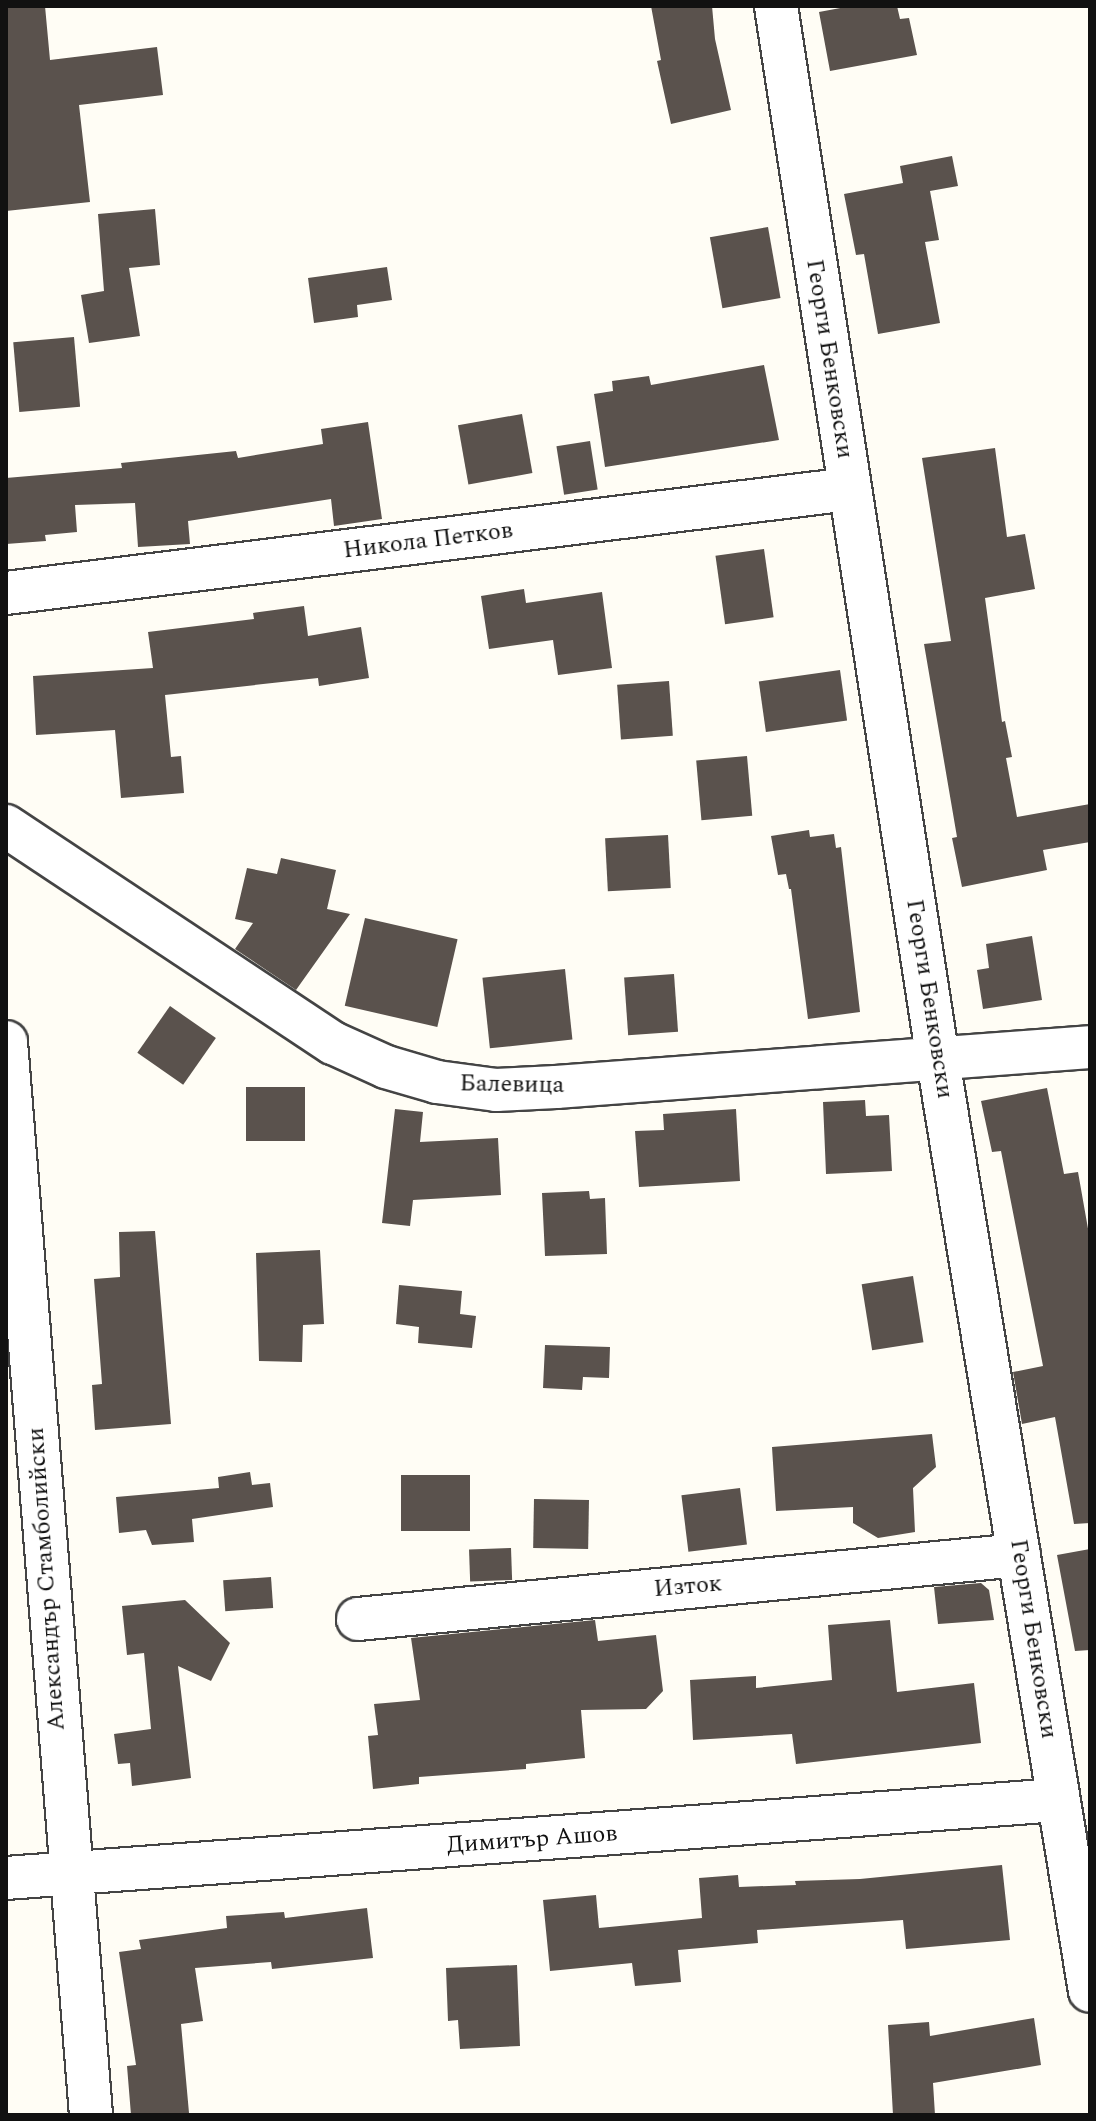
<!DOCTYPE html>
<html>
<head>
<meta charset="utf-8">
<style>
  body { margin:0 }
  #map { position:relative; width:1096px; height:2121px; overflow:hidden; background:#fffdf5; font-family:Spectral,serif }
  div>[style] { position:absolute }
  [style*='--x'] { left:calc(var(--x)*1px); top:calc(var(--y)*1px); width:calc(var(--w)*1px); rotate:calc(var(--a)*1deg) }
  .building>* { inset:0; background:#5a524d; transform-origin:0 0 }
  .roads { filter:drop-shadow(2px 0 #444) drop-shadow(-2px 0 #444) drop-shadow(0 2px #444) drop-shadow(0 -2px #444) }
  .minor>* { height:42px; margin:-21px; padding:0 21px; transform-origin:21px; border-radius:21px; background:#fff }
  span { translate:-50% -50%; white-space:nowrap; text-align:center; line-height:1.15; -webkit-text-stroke:8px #fff; paint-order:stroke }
  .street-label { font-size:24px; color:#111 }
  .frame { position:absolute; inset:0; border:8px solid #111; pointer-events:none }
</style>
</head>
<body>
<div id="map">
  <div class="building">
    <i style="clip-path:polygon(6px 6px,45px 6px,50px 60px,157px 47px,163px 95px,79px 105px,90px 202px,6px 211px)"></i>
    <i style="clip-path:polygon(651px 6px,712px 6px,715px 39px,731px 110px,671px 124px,657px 61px,661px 60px)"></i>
    <i style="clip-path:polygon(851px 6px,897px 6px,900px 19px,909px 18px,917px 55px,830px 71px,819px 12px)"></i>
    <i style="clip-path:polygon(952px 156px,958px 186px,930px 191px,939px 240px,925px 242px,940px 323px,878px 334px,864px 254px,856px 255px,844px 194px,903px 183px,900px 166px)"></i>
    <i style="clip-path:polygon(155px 209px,160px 265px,129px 268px,140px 336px,89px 343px,81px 295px,104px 291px,98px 214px)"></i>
    <i style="left:768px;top:227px;width:72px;height:59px;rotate:80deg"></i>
    <i style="clip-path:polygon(387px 267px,392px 300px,357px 305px,358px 317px,314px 323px,308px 278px)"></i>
    <i style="left:74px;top:337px;width:70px;height:61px;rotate:85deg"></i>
    <i style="clip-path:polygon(764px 365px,779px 440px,605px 467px,594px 394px,613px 391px,612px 381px,649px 376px,651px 385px)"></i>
    <i style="left:522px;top:414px;width:60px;height:65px;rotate:80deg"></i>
    <i style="clip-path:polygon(368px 422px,382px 519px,334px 526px,331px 499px,188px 521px,190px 544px,138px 547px,135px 503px,75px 505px,77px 532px,45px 535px,46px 541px,6px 544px,6px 478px,122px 468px,121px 463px,236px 451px,238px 458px,323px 444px,321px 429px)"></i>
    <i style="left:590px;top:441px;width:49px;height:34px;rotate:81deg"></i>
    <i style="clip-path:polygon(995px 448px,1007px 537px,1025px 534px,1035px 589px,985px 598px,1002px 722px,1005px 721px,1012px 757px,1006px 758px,1017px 817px,1090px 804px,1090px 842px,1043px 850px,1047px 870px,962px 887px,952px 838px,957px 837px,924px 644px,951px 641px,922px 458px)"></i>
    <i style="left:764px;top:549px;width:69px;height:49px;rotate:82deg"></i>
    <i style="clip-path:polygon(524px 589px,526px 603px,602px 592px,612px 668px,558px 675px,553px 640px,489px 649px,481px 596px)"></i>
    <i style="clip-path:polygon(304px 606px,308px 636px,361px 627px,369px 678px,319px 686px,318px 678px,165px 695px,171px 757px,181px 756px,184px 793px,121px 798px,115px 730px,36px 735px,33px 676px,153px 668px,148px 632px,254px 619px,253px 613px)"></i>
    <i style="left:840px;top:670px;width:51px;height:82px;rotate:82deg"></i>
    <i style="left:669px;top:681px;width:55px;height:52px;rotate:86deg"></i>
    <i style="left:747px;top:756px;width:60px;height:51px;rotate:85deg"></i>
    <i style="clip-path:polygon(809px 830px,810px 837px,834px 834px,836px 848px,841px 847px,860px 1012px,808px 1019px,791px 889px,789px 889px,786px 874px,778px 875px,771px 836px)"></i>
    <i style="left:668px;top:835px;width:53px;height:63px;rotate:87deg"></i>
    <i style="clip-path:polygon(281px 858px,336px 870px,327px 909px,350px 914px,296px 990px,235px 949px,253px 923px,235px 919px,247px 868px,277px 874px)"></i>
    <i style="left:365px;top:918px;width:95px;height:90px;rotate:13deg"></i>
    <i style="clip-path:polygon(1032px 936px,1042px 1000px,983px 1009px,977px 970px,989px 968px,986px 944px)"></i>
    <i style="left:565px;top:969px;width:71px;height:83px;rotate:84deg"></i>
    <i style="left:674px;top:974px;width:58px;height:50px;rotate:86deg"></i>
    <i style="left:170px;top:1006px;width:56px;height:57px;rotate:35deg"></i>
    <i style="left:246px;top:1087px;width:59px;height:54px"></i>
    <i style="clip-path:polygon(1047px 1088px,1064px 1174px,1078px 1172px,1090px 1240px,1090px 1523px,1074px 1524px,1055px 1417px,1022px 1424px,1013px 1372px,1043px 1366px,1001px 1151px,992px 1152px,981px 1101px)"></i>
    <i style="clip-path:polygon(865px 1100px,866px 1116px,889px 1115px,892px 1171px,826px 1174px,823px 1102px)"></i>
    <i style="clip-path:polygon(395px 1109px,423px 1112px,420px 1142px,498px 1138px,501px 1195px,413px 1200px,410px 1226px,382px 1223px)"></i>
    <i style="clip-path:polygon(736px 1109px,740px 1181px,639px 1187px,635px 1131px,664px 1130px,663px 1114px)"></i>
    <i style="clip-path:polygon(589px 1191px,590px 1199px,605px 1198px,607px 1254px,545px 1256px,542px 1193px)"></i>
    <i style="clip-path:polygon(155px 1231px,171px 1424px,95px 1430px,92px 1385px,102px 1384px,94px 1279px,120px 1277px,119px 1232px)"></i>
    <i style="clip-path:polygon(320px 1250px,324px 1324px,303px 1325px,302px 1362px,259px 1361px,256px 1253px)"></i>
    <i style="left:913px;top:1276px;width:67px;height:52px;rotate:81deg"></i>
    <i style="clip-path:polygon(399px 1285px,462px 1291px,460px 1314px,476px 1316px,472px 1348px,418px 1343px,419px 1327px,396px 1324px)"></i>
    <i style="clip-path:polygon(545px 1345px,610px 1347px,609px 1378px,583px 1377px,582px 1390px,543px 1388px)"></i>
    <i style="clip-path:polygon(932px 1434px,936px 1467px,913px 1488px,915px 1532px,878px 1538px,853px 1523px,853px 1507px,776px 1511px,772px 1447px)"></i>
    <i style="clip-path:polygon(250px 1472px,252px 1485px,270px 1483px,273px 1507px,192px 1519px,194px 1542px,152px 1545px,146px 1530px,119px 1533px,116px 1497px,219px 1488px,218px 1477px)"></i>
    <i style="left:401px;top:1475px;width:69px;height:56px"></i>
    <i style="left:740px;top:1488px;width:57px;height:59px;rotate:83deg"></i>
    <i style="left:534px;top:1499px;width:55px;height:49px;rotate:1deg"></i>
    <i style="left:511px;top:1548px;width:32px;height:42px;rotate:88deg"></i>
    <i style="clip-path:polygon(1090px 1549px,1090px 1650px,1075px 1651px,1057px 1555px)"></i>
    <i style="left:271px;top:1577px;width:31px;height:48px;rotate:86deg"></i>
    <i style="clip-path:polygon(981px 1583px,989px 1590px,994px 1620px,938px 1624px,934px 1587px)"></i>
    <i style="clip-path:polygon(185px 1600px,230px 1643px,211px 1681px,178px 1666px,191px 1778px,132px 1786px,130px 1763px,118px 1764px,114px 1734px,151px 1729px,144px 1653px,127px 1655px,122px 1606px)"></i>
    <i style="clip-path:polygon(595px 1620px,598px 1641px,656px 1635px,663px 1691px,646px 1709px,581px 1710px,585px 1758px,526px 1764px,526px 1769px,419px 1777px,419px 1784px,373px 1789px,368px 1736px,378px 1735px,374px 1704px,420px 1700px,411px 1638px)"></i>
    <i style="clip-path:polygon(890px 1620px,897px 1692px,974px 1683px,981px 1743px,796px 1764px,792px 1734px,693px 1740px,690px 1680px,756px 1676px,756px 1688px,832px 1680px,828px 1625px)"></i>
    <i style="clip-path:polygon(1002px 1865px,1010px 1940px,906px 1949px,903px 1920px,757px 1930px,758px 1943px,678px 1950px,681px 1982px,635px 1986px,632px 1963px,550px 1971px,543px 1900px,596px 1895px,599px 1928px,702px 1918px,699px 1878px,738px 1875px,739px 1887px,796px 1885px,795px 1881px,860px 1879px)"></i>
    <i style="clip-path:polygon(367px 1908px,373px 1958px,272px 1969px,271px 1962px,195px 1968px,203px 2021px,181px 2024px,189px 2113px,131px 2115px,127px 2066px,136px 2065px,119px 1952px,141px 1949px,139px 1940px,227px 1928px,226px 1916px,284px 1912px,285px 1918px)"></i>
    <i style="clip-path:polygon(517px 1965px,520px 2046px,460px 2049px,458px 2020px,448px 2021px,446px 1968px)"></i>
    <i style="clip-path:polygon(1034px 2018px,1041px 2065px,933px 2083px,935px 2115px,893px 2115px,888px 2025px,929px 2022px,930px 2036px)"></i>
  </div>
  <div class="roads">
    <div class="minor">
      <i style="--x:776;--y:6;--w:1066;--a:81.26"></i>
      <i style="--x:938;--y:1060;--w:943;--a:80.73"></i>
      <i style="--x:6;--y:593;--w:849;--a:-7.03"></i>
      <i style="--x:6;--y:826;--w:392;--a:33.6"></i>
      <i style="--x:333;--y:1043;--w:58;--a:24.4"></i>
      <i style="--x:386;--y:1067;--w:53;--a:16.4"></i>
      <i style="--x:437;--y:1082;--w:60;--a:7.7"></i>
      <i style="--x:496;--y:1090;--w:60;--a:-2.9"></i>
      <i style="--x:556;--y:1087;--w:535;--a:-4.28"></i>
      <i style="--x:6;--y:1042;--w:1076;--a:85.47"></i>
      <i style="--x:358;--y:1619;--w:664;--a:-5.53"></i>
      <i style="--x:6;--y:1878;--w:1055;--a:-4.24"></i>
    </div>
  </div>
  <div class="street-label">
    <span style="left:829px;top:359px;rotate:81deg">Георги Бенковски</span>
    <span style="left:428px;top:541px;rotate:-7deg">Никола Петков</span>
    <span style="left:929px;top:999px;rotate:81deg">Георги Бенковски</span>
    <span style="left:512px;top:1085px;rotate:1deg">Балевица</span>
    <span style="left:47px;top:1579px;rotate:-94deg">Александър Стамболийски</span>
    <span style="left:688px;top:1587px;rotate:-5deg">Изток</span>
    <span style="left:1033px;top:1639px;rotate:81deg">Георги Бенковски</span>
    <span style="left:532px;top:1840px;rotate:-4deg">Димитър Ашов</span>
  </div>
  <div class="frame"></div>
</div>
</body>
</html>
